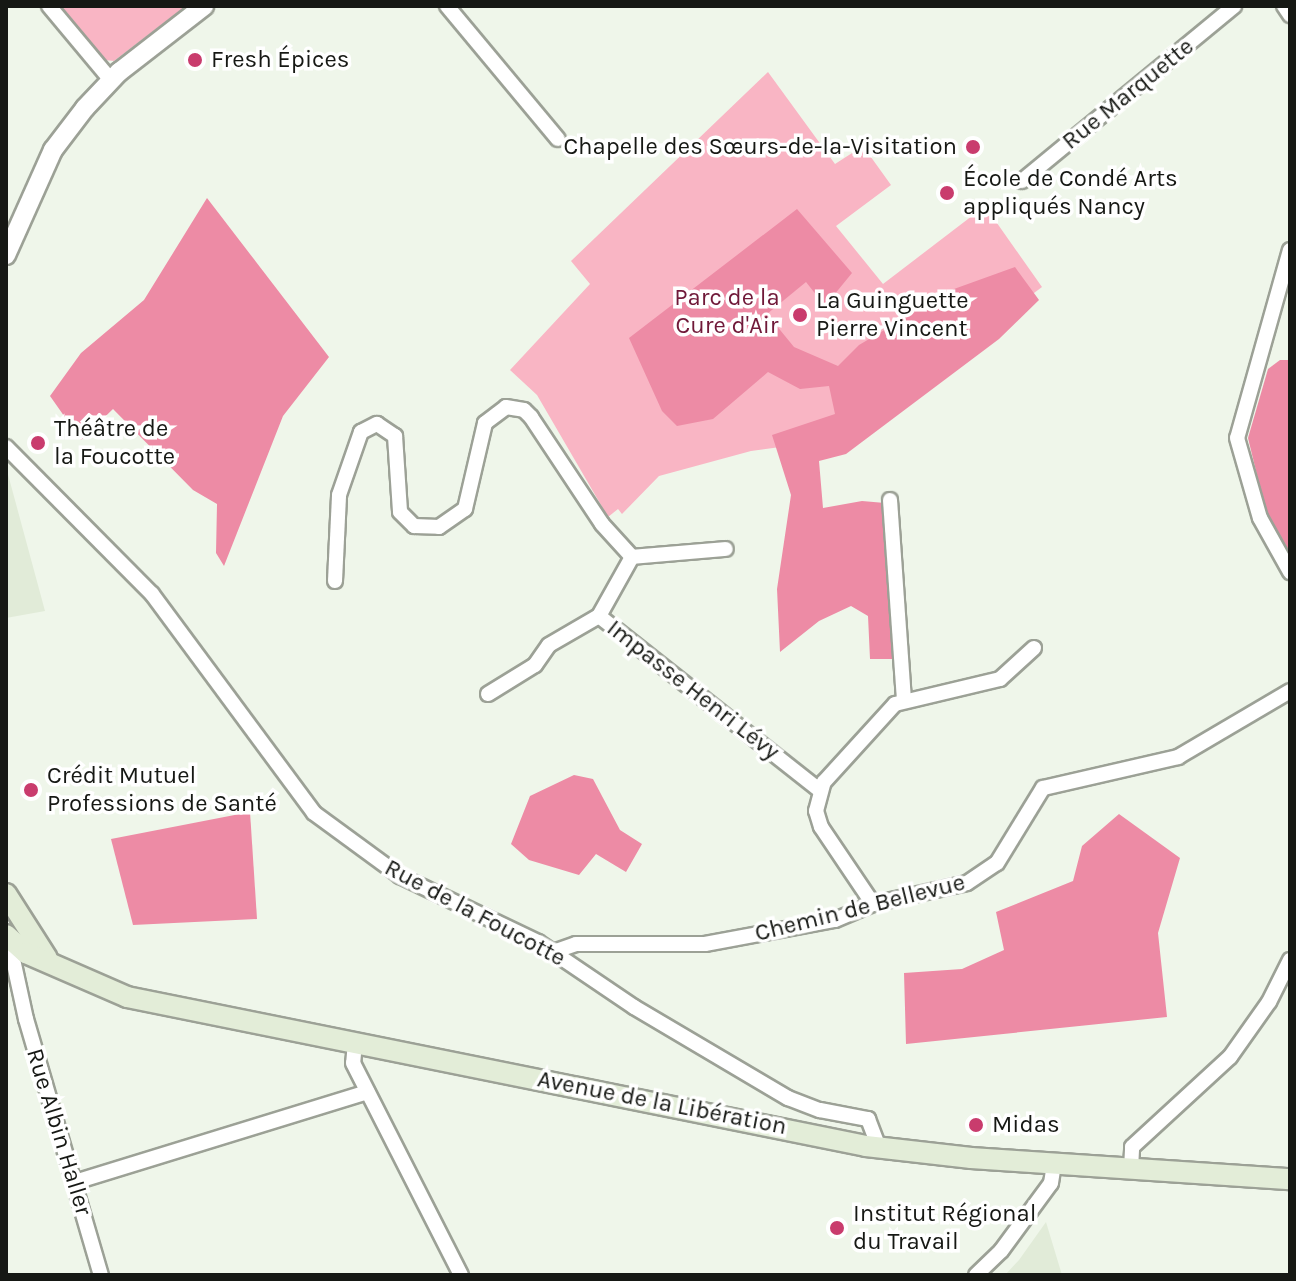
<!DOCTYPE html>
<html>
<head>
<meta charset="utf-8">
<style>
  body { margin:0 }
  #map { position:relative; width:1296px; height:1281px; overflow:hidden; background:#eff6ea; font-family:Karla,sans-serif }
  div>[style] { position:absolute }
  [style*='--x'] { left:calc(var(--x)*1px); top:calc(var(--y)*1px); width:calc(var(--w)*1px); rotate:calc(var(--a)*1deg) }
  .built>* { inset:0; background:#e1ebd8 }
  .green>* { inset:0; background:#f9b5c4 }
  .forest>* { inset:0; background:#ed8ba5 }
  .roads { filter:drop-shadow(2px 0 #9ca196) drop-shadow(-2px 0 #9ca196) drop-shadow(0 2px #9ca196) drop-shadow(0 -2px #9ca196) }
  .minor>* { height:14px; margin:-7px; padding:0 7px; transform-origin:7px; border-radius:7px; background:#fff }
  .tertiary>* { height:18px; margin:-9px; padding:0 9px; transform-origin:9px; border-radius:9px; background:#fff }
  .secondary>* { height:20px; margin:-10px; padding:0 10px; transform-origin:10px; border-radius:10px; background:#e3edd8 }
  .dots>* { width:22px; height:22px; translate:-50% -50%; box-sizing:border-box; border:4px solid #fff; border-radius:50% }
  span { translate:-50% -50%; white-space:nowrap; text-align:center; line-height:1.15; -webkit-text-stroke:7px #fff; paint-order:stroke }
  .poi-label { font-size:24px; color:#161814 }
  .left { translate:0 -50%; text-align:left }
  .right { translate:-100% -50%; text-align:right }
  .street-label { font-size:24px; color:#161814 }
  .park-label { font-size:24px; color:#701939 }
  .frame { position:absolute; inset:0; border:8px solid #161814; pointer-events:none }
</style>
</head>
<body>
<div id="map">
  <div class="built">
    <i style="clip-path:polygon(6px 467px,45px 611px,6px 618px)"></i>
    <i style="clip-path:polygon(1046px 1222px,1062px 1275px,1005px 1275px,1019px 1260px)"></i>
  </div>
  <div class="green">
    <i style="clip-path:polygon(61px 6px,186px 6px,114px 61px,105px 60px)"></i>
    <i style="clip-path:polygon(768px 72px,835px 164px,863px 146px,891px 185px,836px 226px,883px 284px,985px 206px,1042px 287px,839px 439px,751px 451px,659px 476px,622px 514px,618px 509px,608px 517px,537px 395px,510px 370px,590px 284px,571px 261px)"></i>
  </div>
  <div class="forest">
    <i style="clip-path:polygon(207px 198px,329px 357px,283px 416px,224px 566px,216px 553px,217px 504px,193px 490px,113px 409px,81px 440px,50px 396px,81px 353px,144px 300px)"></i>
    <i style="clip-path:polygon(797px 209px,852px 273px,825px 306px,806px 282px,767px 314px,794px 347px,838px 366px,859px 345px,954px 289px,1015px 267px,1039px 300px,999px 339px,846px 454px,819px 461px,823px 508px,862px 501px,885px 503px,897px 659px,870px 659px,868px 616px,851px 606px,819px 621px,780px 652px,777px 589px,791px 495px,772px 435px,835px 414px,829px 386px,800px 389px,768px 372px,713px 419px,677px 426px,662px 411px,629px 338px)"></i>
    <i style="clip-path:polygon(1280px 360px,1290px 360px,1290px 553px,1266px 512px,1248px 438px,1268px 369px)"></i>
    <i style="clip-path:polygon(574px 775px,593px 779px,620px 830px,642px 844px,626px 872px,596px 854px,579px 875px,529px 860px,511px 844px,530px 796px)"></i>
    <i style="clip-path:polygon(250px 812px,257px 919px,133px 925px,111px 839px)"></i>
    <i style="clip-path:polygon(1119px 814px,1180px 858px,1158px 933px,1167px 1017px,906px 1044px,904px 973px,962px 969px,1004px 950px,996px 912px,1073px 881px,1082px 846px)"></i>
  </div>
  <div class="roads">
    <div class="minor">
      <i style="--x:49;--y:6;--w:95;--a:50.1"></i>
      <i style="--x:447;--y:6;--w:173;--a:50.2"></i>
      <i style="--x:1284;--y:6;--w:11;--a:56"></i>
      <i style="--x:1022;--y:181;--w:275;--a:-39.5"></i>
      <i style="--x:1290;--y:250;--w:195;--a:105.7"></i>
      <i style="--x:1237;--y:438;--w:83;--a:74"></i>
      <i style="--x:1260;--y:518;--w:62;--a:60.9"></i>
      <i style="--x:6;--y:447;--w:207;--a:45.2"></i>
      <i style="--x:152;--y:594;--w:272;--a:53.5"></i>
      <i style="--x:314;--y:813;--w:107;--a:36.2"></i>
      <i style="--x:400;--y:876;--w:153;--a:25.6"></i>
      <i style="--x:538;--y:942;--w:116;--a:34.1"></i>
      <i style="--x:634;--y:1007;--w:179;--a:30.6"></i>
      <i style="--x:788;--y:1098;--w:34;--a:21"></i>
      <i style="--x:820;--y:1110;--w:49;--a:10.6"></i>
      <i style="--x:868;--y:1119;--w:31;--a:69"></i>
      <i style="--x:890;--y:500;--w:198;--a:86"></i>
      <i style="--x:335;--y:581;--w:86;--a:-87.3"></i>
      <i style="--x:339;--y:495;--w:67;--a:-70.8"></i>
      <i style="--x:361;--y:432;--w:18;--a:-27"></i>
      <i style="--x:377;--y:424;--w:22;--a:34"></i>
      <i style="--x:395;--y:436;--w:76;--a:86.2"></i>
      <i style="--x:400;--y:512;--w:20;--a:45"></i>
      <i style="--x:414;--y:526;--w:25;--a:2"></i>
      <i style="--x:439;--y:527;--w:32;--a:-35"></i>
      <i style="--x:465;--y:509;--w:88;--a:-76.9"></i>
      <i style="--x:485;--y:423;--w:26;--a:-37"></i>
      <i style="--x:506;--y:407;--w:18;--a:9"></i>
      <i style="--x:524;--y:410;--w:10;--a:45"></i>
      <i style="--x:531;--y:417;--w:128;--a:56.4"></i>
      <i style="--x:602;--y:524;--w:45;--a:47.7"></i>
      <i style="--x:632;--y:557;--w:94;--a:-4.9"></i>
      <i style="--x:599;--y:616;--w:280;--a:38.3"></i>
      <i style="--x:488;--y:694;--w:55;--a:-31.7"></i>
      <i style="--x:535;--y:665;--w:24;--a:-55"></i>
      <i style="--x:549;--y:645;--w:58;--a:-30.1"></i>
      <i style="--x:599;--y:616;--w:68;--a:-60.8"></i>
      <i style="--x:873;--y:904;--w:93;--a:-124"></i>
      <i style="--x:821;--y:827;--w:17;--a:-107"></i>
      <i style="--x:816;--y:811;--w:30;--a:-75"></i>
      <i style="--x:824;--y:782;--w:105;--a:-47.7"></i>
      <i style="--x:895;--y:704;--w:108;--a:-13.4"></i>
      <i style="--x:1000;--y:679;--w:46;--a:-42.4"></i>
      <i style="--x:9;--y:941;--w:80;--a:77.7"></i>
      <i style="--x:26;--y:1019;--w:267;--a:73.7"></i>
      <i style="--x:553;--y:952;--w:24;--a:-19"></i>
      <i style="--x:576;--y:944;--w:129;--a:0"></i>
      <i style="--x:705;--y:944;--w:132;--a:-10.5"></i>
      <i style="--x:835;--y:920;--w:41;--a:-22.8"></i>
      <i style="--x:873;--y:904;--w:96;--a:-12.6"></i>
      <i style="--x:967;--y:883;--w:36;--a:-34"></i>
      <i style="--x:997;--y:863;--w:88;--a:-58.5"></i>
      <i style="--x:1043;--y:788;--w:139;--a:-12.9"></i>
      <i style="--x:1178;--y:757;--w:130;--a:-30.5"></i>
      <i style="--x:355;--y:1042;--w:21;--a:95"></i>
      <i style="--x:353;--y:1063;--w:238;--a:63"></i>
      <i style="--x:1131;--y:1169;--w:22;--a:-87"></i>
      <i style="--x:1132;--y:1147;--w:133;--a:-42.6"></i>
      <i style="--x:1230;--y:1057;--w:67;--a:-54.7"></i>
      <i style="--x:1269;--y:1002;--w:47;--a:-63.4"></i>
      <i style="--x:75;--y:1182;--w:306;--a:-17.1"></i>
      <i style="--x:976;--y:1275;--w:35;--a:-44"></i>
      <i style="--x:1001;--y:1251;--w:84;--a:-53.7"></i>
      <i style="--x:1051;--y:1183;--w:19;--a:-81"></i>
    </div>
    <div class="tertiary">
      <i style="--x:6;--y:255;--w:115;--a:-65.9"></i>
      <i style="--x:53;--y:150;--w:53;--a:-52.7"></i>
      <i style="--x:85;--y:108;--w:50;--a:-46.6"></i>
      <i style="--x:119;--y:72;--w:108;--a:-37.8"></i>
    </div>
    <div class="secondary">
      <i style="--x:6;--y:894;--w:76;--a:57.4"></i>
      <i style="--x:6;--y:935;--w:27;--a:42"></i>
      <i style="--x:26;--y:953;--w:110;--a:23.5"></i>
      <i style="--x:127;--y:997;--w:754;--a:11.4"></i>
      <i style="--x:866;--y:1146;--w:106;--a:6.5"></i>
      <i style="--x:971;--y:1158;--w:320;--a:3.8"></i>
    </div>
  </div>
  <div class="dots">
    <i style="left:195px;top:60px;background:#c93c6d"></i>
    <i style="left:973px;top:147px;background:#c93c6d"></i>
    <i style="left:947px;top:193px;background:#c93c6d"></i>
    <i style="left:800px;top:315px;background:#c93c6d"></i>
    <i style="left:38px;top:443px;background:#c93c6d"></i>
    <i style="left:31px;top:790px;background:#c93c6d"></i>
    <i style="left:976px;top:1125px;background:#c93c6d"></i>
    <i style="left:837px;top:1228px;background:#c93c6d"></i>
  </div>
  <div class="poi-label">
    <span class="left" style="left:211px;top:60px">Fresh Épices</span>
    <span class="right" style="left:957px;top:147px">Chapelle des Sœurs-de-la-Visitation</span>
    <span class="left" style="left:963px;top:193px">École de Condé Arts<br>appliqués Nancy</span>
    <span class="left" style="left:816px;top:315px">La Guinguette<br>Pierre Vincent</span>
    <span class="left" style="left:54px;top:443px">Théâtre de<br>la Foucotte</span>
    <span class="left" style="left:47px;top:790px">Crédit Mutuel<br>Professions de Santé</span>
    <span class="left" style="left:992px;top:1125px">Midas</span>
    <span class="left" style="left:853px;top:1228px">Institut Régional<br>du Travail</span>
  </div>
  <div class="street-label">
    <span style="left:1128px;top:94px;rotate:-39deg">Rue Marquette</span>
    <span style="left:693px;top:690px;rotate:38deg">Impasse Henri Lévy</span>
    <span style="left:860px;top:908px;rotate:-14deg">Chemin de Bellevue</span>
    <span style="left:475px;top:913px;rotate:28deg">Rue de la Foucotte</span>
    <span style="left:662px;top:1103px;rotate:11deg">Avenue de la Libération</span>
    <span style="left:59px;top:1132px;rotate:73deg">Rue Albin Haller</span>
  </div>
  <div class="park-label">
    <span style="left:727px;top:312px">Parc de la<br>Cure d'Air</span>
  </div>
  <div class="frame"></div>
</div>
</body>
</html>
